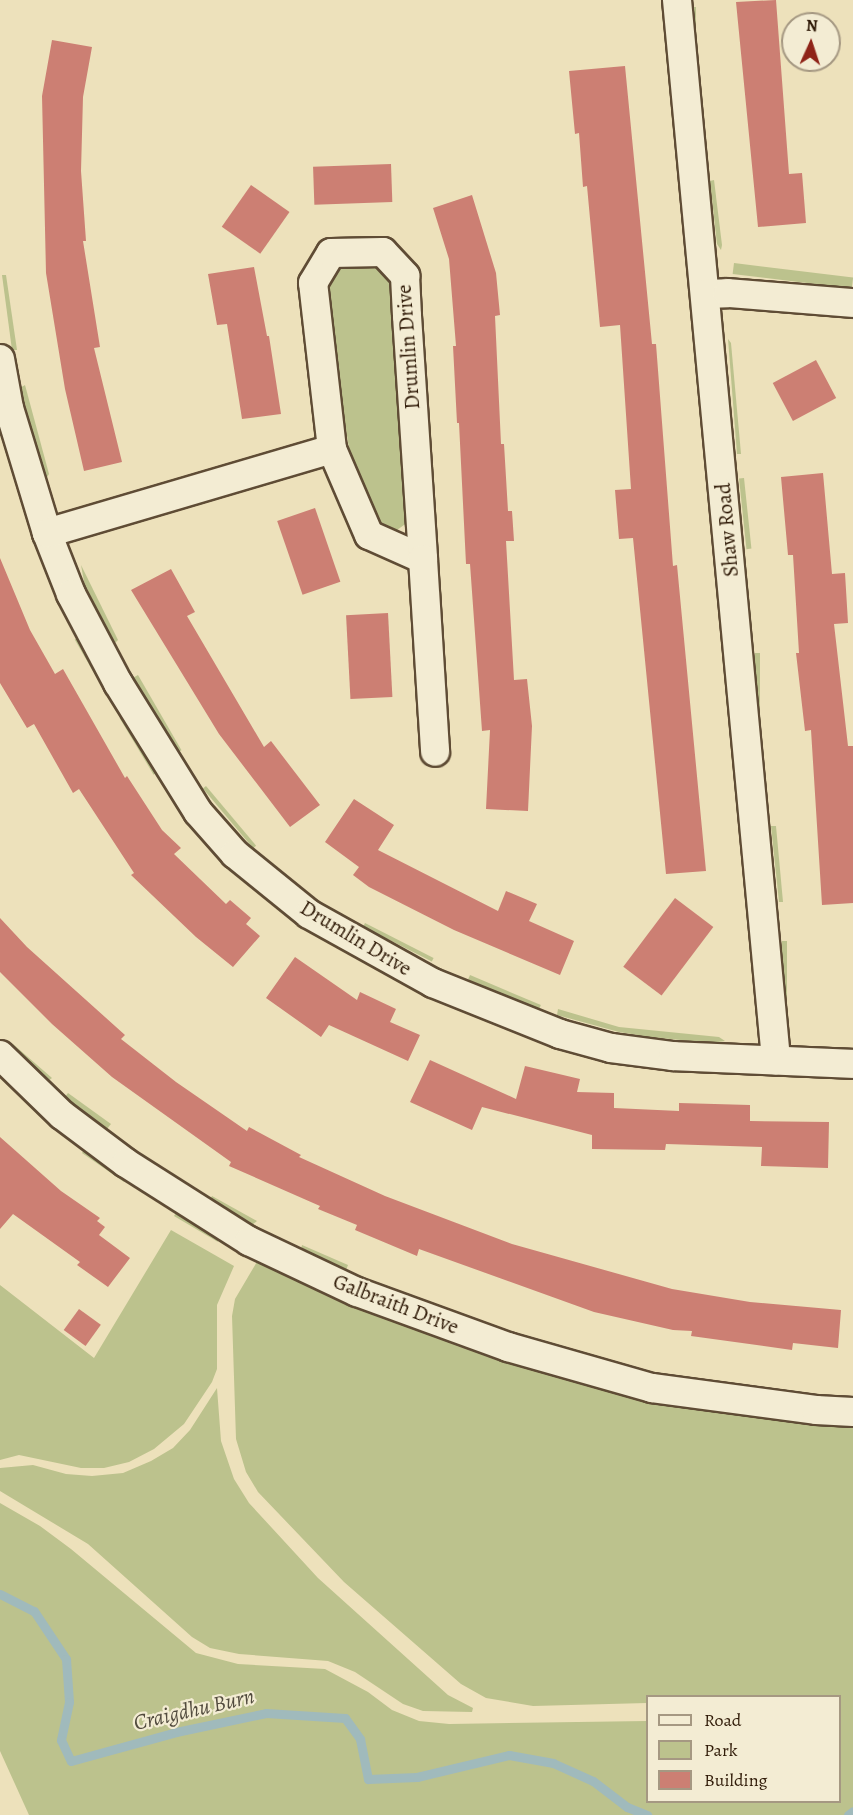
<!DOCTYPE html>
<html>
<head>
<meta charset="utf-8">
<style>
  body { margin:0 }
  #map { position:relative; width:853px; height:1815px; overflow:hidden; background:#ede1bb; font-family:Alegreya,serif }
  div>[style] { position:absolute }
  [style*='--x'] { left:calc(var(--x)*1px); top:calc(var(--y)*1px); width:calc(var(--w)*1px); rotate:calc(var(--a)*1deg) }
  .green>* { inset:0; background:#bcc28d; transform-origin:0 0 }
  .stream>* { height:9px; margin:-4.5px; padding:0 4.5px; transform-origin:4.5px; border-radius:4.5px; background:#a0babc }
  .building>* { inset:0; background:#cc7f73; transform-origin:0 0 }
  .roads { filter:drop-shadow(2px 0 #5f4c35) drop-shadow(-2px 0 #5f4c35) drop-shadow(0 2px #5f4c35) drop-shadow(0 -2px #5f4c35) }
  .street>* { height:28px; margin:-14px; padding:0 14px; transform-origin:14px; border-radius:14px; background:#f3ecd3 }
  span { translate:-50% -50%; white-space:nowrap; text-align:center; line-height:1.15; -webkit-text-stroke:4.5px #f3ecd3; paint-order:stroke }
  .street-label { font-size:21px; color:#301b08 }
  .water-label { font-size:22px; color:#524b3e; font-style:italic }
  .legend { position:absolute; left:646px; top:1695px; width:195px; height:108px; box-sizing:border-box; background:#f3ecd3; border:2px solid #a59882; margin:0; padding:8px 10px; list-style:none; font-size:18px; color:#301b08 }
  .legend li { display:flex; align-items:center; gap:12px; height:30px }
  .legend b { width:30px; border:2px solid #a59882 }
  .north { position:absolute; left:781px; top:12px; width:60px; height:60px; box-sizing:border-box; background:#f3ecd3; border:2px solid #a59882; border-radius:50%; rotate:3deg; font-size:16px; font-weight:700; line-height:24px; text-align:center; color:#301b08 }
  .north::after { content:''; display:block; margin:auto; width:21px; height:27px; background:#8f2418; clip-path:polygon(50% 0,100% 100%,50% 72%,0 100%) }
</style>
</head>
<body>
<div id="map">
  <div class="green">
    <i style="left:692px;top:7px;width:4px;height:68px"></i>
    <i style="clip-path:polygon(714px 180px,722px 245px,721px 250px,717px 244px,710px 181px)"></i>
    <i style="left:734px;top:263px;width:120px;height:11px;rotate:7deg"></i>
    <i style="clip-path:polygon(385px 265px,395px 289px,408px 522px,393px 533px,383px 529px,371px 516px,357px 478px,349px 448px,323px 287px,329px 267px)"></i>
    <i style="clip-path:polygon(2px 275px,6px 275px,17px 350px,12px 350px)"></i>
    <i style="clip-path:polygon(728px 339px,731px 343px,741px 454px,737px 454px)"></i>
    <i style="clip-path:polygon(25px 385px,49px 474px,46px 479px,20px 388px)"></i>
    <i style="left:744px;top:478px;width:71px;height:5px;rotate:84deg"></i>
    <i style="clip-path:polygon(81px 565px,118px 640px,114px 644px,85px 587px)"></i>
    <i style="left:79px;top:637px;width:52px;height:5px;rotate:60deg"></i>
    <i style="left:755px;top:653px;width:5px;height:71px"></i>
    <i style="left:138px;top:675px;width:87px;height:5px;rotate:60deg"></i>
    <i style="left:123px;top:716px;width:66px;height:4px;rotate:59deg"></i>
    <i style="left:206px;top:786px;width:78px;height:4px;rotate:50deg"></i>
    <i style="clip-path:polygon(771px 826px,776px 826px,783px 902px,779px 902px)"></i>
    <i style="left:365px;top:923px;width:77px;height:4px;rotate:27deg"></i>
    <i style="left:782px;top:941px;width:5px;height:75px"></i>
    <i style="left:470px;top:975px;width:77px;height:5px;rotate:23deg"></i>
    <i style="clip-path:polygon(558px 1009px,619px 1027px,719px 1037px,725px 1041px,711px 1043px,650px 1037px,619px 1032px,557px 1015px)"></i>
    <i style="clip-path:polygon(13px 1044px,52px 1078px,48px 1081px,9px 1046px)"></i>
    <i style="clip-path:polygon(68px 1093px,111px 1124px,107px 1129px,65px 1097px)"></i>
    <i style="clip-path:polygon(85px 1148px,127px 1179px,124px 1182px,82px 1153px)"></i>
    <i style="clip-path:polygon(212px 1196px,257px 1221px,252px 1225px,210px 1200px)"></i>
    <i style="clip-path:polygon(177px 1211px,215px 1234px,218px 1242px,174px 1216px)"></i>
    <i style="clip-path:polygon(171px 1230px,234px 1266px,217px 1305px,217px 1369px,212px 1382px,184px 1424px,154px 1449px,129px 1462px,104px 1468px,81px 1468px,19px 1455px,0 1460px,0 1285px,94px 1358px)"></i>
    <i style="clip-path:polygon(302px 1245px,348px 1265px,346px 1270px,301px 1249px)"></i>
    <i style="clip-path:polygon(258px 1260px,446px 1339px,579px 1383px,639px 1398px,853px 1424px,853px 1815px,29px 1815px,0 1751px,0 1503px,40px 1526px,71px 1549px,196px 1653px,238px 1664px,325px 1669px,368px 1692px,392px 1710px,419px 1721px,449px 1724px,647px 1721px,648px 1802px,840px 1802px,840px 1696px,648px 1696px,647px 1703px,533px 1706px,486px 1698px,461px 1684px,344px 1582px,258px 1492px,246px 1472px,236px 1439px,232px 1316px,235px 1299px)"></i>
    <i style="clip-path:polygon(217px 1388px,221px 1441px,234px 1479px,249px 1503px,318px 1578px,448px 1695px,473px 1708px,472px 1712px,423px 1711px,403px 1704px,355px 1672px,328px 1661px,239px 1654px,210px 1648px,192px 1637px,88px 1544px,0 1491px,0 1468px,33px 1465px,66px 1474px,92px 1476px,123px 1473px,151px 1461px,173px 1448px,190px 1430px)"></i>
  </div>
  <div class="stream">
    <i style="--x:0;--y:1594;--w:38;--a:27"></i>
    <i style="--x:34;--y:1611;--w:58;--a:56.3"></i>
    <i style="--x:66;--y:1659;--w:43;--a:86"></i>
    <i style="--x:69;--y:1702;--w:39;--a:102"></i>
    <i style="--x:61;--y:1740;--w:23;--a:65"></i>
    <i style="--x:71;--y:1761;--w:109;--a:-15.4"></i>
    <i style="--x:176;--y:1732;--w:92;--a:-11.9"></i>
    <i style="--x:266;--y:1713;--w:79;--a:3.6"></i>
    <i style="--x:345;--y:1718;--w:26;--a:54"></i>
    <i style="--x:360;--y:1739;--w:41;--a:78.7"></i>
    <i style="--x:368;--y:1779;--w:49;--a:-2.3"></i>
    <i style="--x:417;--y:1777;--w:95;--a:-13.4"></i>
    <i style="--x:509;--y:1755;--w:45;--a:10.3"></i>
    <i style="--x:553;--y:1763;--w:44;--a:24.2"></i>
    <i style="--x:593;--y:1781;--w:43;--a:37.4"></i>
    <i style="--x:627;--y:1807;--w:22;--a:22"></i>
    <i style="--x:848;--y:1815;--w:6;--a:-39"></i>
  </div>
  <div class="building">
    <i style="clip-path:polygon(776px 0,789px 174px,802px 173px,806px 223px,758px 227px,736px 2px)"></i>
    <i style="clip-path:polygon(52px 40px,92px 47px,83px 97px,81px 171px,86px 241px,83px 241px,100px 347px,94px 348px,122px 462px,84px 471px,65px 389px,46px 273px,42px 96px)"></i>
    <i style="clip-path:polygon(625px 66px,652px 344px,656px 344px,673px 566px,677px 565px,706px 871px,666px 874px,633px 538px,619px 539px,615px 490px,631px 489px,620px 325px,600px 327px,587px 186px,583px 187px,579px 133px,575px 134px,569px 71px)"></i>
    <i style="left:391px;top:164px;width:38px;height:78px;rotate:88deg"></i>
    <i style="left:251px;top:185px;width:47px;height:51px;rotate:35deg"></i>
    <i style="clip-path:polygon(472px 195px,496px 273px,500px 315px,495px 316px,501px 444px,504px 444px,508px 511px,512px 511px,514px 541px,506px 541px,514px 680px,527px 679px,532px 726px,528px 811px,486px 809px,490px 730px,482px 731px,470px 564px,466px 564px,459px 423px,457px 423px,453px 346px,456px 346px,449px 259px,433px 208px)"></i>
    <i style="clip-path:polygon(254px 267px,267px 336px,269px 336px,281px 414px,242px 419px,227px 324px,217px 325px,208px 274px)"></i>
    <i style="left:816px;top:360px;width:43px;height:49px;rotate:62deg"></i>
    <i style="clip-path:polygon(823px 473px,832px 574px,845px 573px,848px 623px,834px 624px,848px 746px,853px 746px,853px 903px,822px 905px,811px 730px,805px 731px,796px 653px,799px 653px,793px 555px,788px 555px,781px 477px)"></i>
    <i style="left:315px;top:508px;width:78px;height:40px;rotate:71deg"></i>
    <i style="clip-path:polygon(0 558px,30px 630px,55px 674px,63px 669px,125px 778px,127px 776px,162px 830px,181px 848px,174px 854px,226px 904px,230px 900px,251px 918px,246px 924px,260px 936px,233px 967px,196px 937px,131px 875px,134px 873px,79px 789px,73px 793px,34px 724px,27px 728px,0 683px)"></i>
    <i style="clip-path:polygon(171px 569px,195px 612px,187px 616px,264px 747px,271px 741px,320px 805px,290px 827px,219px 734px,131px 590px)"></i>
    <i style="left:388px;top:613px;width:84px;height:42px;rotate:87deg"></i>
    <i style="clip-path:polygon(354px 799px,394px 825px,378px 850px,498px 911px,506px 891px,537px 904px,529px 921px,574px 941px,560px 975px,454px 930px,369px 887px,353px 875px,359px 867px,325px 842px)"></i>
    <i style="left:675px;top:898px;width:48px;height:86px;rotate:37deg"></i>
    <i style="clip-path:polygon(0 918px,27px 947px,125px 1035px,121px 1039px,176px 1082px,247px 1131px,249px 1127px,301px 1155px,299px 1157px,385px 1196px,512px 1244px,672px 1289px,750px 1302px,841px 1310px,838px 1348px,793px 1343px,792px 1350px,691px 1336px,692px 1331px,673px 1330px,594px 1312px,419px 1249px,417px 1256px,355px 1230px,357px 1225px,318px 1209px,320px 1206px,229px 1166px,231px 1162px,112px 1077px,52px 1024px,0 972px)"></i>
    <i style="clip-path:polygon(295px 957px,357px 1000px,360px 992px,396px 1009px,390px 1022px,420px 1035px,408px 1061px,329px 1025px,321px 1037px,266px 998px)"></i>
    <i style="clip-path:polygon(430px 1060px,516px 1099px,525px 1066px,580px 1079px,577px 1092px,614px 1093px,614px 1108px,679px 1111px,679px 1103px,750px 1105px,750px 1121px,829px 1122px,828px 1168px,761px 1166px,762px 1147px,666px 1144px,665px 1150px,592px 1149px,592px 1135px,482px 1107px,472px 1130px,410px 1102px)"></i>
    <i style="clip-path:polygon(0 1137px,61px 1191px,100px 1218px,97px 1221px,105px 1227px,99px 1235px,130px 1258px,108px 1287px,77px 1265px,80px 1262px,13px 1214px,0 1229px)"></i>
    <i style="left:79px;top:1309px;width:27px;height:26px;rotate:36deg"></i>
  </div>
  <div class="roads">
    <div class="street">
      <i style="--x:677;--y:0;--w:1065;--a:84.66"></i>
      <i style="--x:705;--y:294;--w:23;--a:-2"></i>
      <i style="--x:728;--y:293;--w:125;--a:4.6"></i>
      <i style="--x:0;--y:359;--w:50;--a:79.6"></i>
      <i style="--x:9;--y:408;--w:131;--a:73.1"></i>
      <i style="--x:47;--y:533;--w:66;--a:68.5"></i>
      <i style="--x:71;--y:594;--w:101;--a:62.2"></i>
      <i style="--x:118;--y:683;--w:152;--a:58.2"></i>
      <i style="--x:198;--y:812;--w:56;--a:48.6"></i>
      <i style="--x:235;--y:854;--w:95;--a:39"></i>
      <i style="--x:309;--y:914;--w:142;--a:29.1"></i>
      <i style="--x:433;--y:983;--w:137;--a:21.9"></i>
      <i style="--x:560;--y:1034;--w:53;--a:15.4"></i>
      <i style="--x:611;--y:1048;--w:63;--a:7.4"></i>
      <i style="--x:673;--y:1056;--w:180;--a:2.5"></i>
      <i style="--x:47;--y:533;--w:297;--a:-16.4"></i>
      <i style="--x:423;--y:559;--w:59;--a:-156"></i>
      <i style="--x:369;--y:535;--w:94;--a:-113.3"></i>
      <i style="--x:332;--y:449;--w:167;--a:-96.5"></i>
      <i style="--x:313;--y:283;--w:35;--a:-59"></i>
      <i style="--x:331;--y:253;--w:52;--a:-1.1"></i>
      <i style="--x:383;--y:252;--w:33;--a:47"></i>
      <i style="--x:405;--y:276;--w:40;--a:87.1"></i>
      <i style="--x:407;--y:316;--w:244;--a:86.2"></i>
      <i style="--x:423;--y:559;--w:193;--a:86.4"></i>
      <i style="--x:0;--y:1055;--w:86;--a:44.1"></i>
      <i style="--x:62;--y:1115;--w:80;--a:36.9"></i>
      <i style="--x:126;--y:1163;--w:146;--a:32.4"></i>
      <i style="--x:249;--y:1241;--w:119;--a:25.3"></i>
      <i style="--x:357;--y:1292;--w:161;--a:20"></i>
      <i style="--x:508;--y:1347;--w:150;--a:15.9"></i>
      <i style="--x:652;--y:1388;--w:165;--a:7.6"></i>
      <i style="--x:816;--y:1410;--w:37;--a:3"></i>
    </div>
  </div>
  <div class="street-label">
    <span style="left:408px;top:347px;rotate:-94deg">Drumlin Drive</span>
    <span style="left:727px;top:530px;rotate:-95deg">Shaw Road</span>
    <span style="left:356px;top:938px;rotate:31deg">Drumlin Drive</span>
    <span style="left:396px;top:1304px;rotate:21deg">Galbraith Drive</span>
  </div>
  <div class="water-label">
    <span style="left:194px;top:1710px;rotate:-13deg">Craigdhu Burn</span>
  </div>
  <ul class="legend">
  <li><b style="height:8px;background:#f3ecd3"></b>Road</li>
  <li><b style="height:16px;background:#bcc28d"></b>Park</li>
  <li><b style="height:16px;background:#cc7f73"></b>Building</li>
  </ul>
  <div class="north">N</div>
</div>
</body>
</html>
